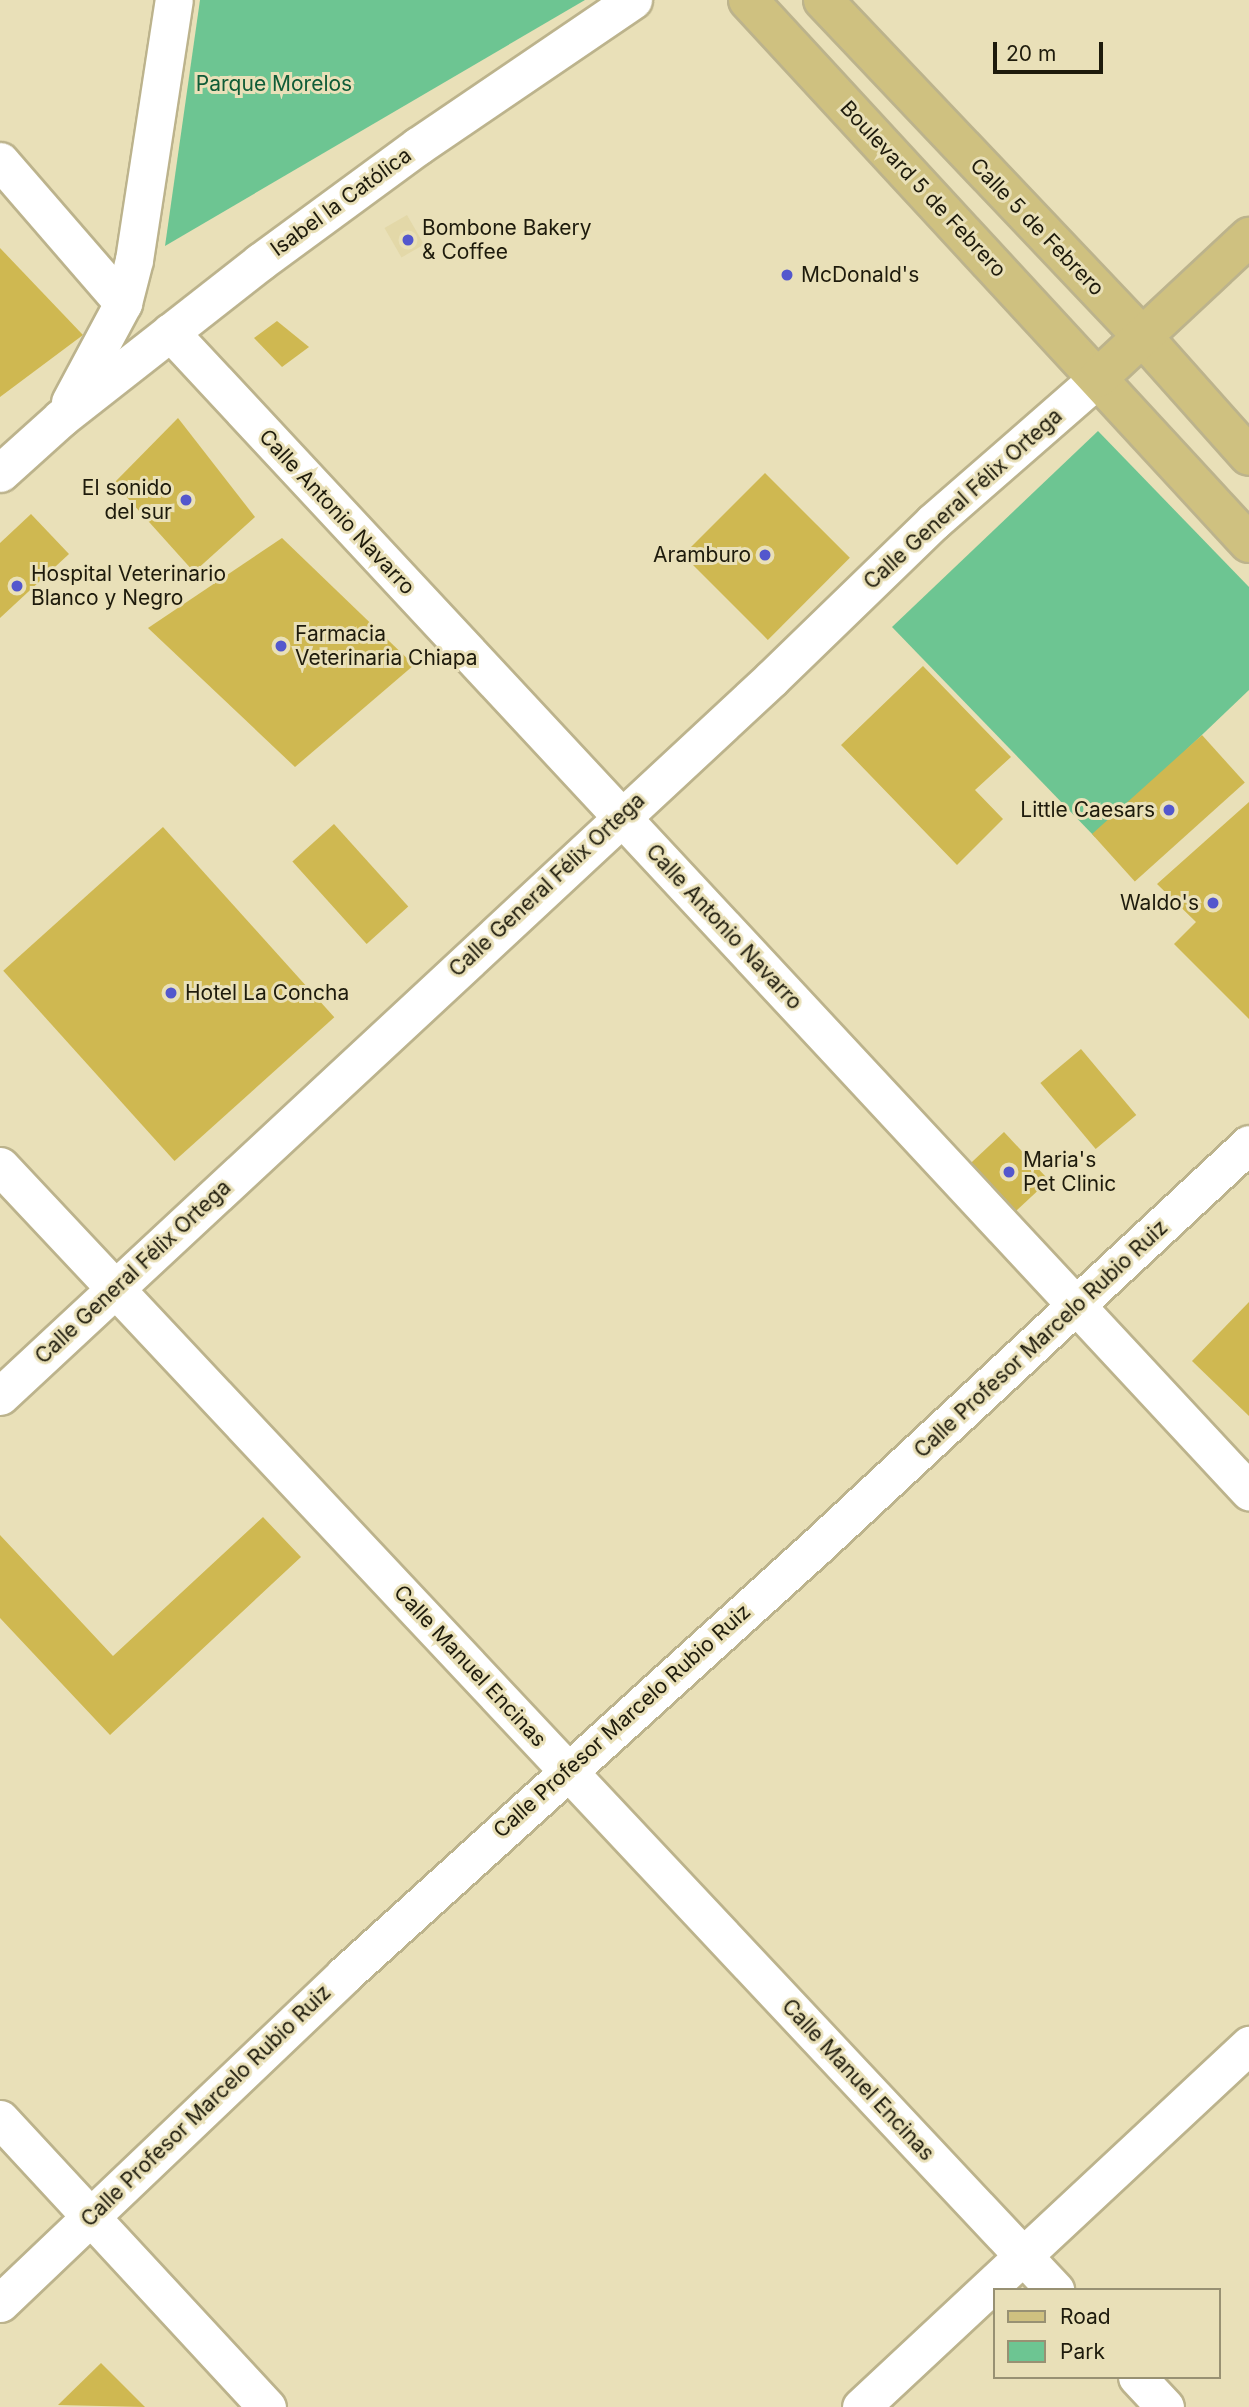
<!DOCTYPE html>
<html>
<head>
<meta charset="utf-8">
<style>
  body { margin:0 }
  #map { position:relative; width:1249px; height:2407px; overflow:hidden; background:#e9e0b8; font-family:Inter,sans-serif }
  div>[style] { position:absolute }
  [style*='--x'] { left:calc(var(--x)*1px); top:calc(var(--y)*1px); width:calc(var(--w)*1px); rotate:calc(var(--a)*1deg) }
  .built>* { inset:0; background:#e3d8a8; transform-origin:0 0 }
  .green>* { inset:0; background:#6dc592 }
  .building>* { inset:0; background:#cfb851; transform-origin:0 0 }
  .roads { filter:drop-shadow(2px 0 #bcb38c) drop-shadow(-2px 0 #bcb38c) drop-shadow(0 2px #bcb38c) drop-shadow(0 -2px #bcb38c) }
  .minor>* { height:37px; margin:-18.5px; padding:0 18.5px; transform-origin:18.5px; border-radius:18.5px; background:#fff }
  .major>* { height:38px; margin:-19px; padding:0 19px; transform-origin:19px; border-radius:19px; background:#cfc180 }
  .dots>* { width:19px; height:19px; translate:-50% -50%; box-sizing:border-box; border:4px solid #e9e0b8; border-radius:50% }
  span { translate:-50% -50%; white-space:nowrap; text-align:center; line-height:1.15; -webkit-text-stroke:6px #e9e0b8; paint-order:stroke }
  .park-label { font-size:21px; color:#0f5c38 }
  .street-label { font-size:21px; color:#1e1b0c }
  .poi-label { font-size:21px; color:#1e1b0c }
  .left { translate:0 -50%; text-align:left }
  .right { translate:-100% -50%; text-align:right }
  .legend { position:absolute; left:993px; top:2288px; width:228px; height:91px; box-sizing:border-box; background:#e9e0b8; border:2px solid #989173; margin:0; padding:9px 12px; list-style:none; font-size:21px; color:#1e1b0c }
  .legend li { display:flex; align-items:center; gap:14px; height:35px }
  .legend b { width:35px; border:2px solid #989173 }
  .scale { position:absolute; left:993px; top:42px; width:110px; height:32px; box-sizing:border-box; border:4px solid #1e1b0c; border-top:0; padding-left:9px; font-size:21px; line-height:24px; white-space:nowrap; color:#1e1b0c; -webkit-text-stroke:5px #e9e0b8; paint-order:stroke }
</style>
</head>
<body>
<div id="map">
  <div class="built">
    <i style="left:407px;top:215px;width:34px;height:26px;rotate:60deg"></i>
  </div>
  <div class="green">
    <i style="clip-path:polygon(200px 0,585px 0,165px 246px)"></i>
    <i style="clip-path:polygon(1098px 431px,1249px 587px,1249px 690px,1095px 837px,892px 627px)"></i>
  </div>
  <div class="building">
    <i style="clip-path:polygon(0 248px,83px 335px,0 397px)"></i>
    <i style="clip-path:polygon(277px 321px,309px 347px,282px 367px,254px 338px)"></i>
    <i style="clip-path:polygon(178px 418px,255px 517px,194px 572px,114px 483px)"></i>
    <i style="left:765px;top:473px;width:120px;height:116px;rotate:45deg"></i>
    <i style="clip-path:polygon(31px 514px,69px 554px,0 618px,0 543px)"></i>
    <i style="clip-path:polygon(282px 538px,414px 665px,295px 767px,148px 628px)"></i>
    <i style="clip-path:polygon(923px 666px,1011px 757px,975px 790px,1003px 819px,957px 865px,841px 745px)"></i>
    <i style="left:1202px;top:735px;width:64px;height:148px;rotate:48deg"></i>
    <i style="clip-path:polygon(1249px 802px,1249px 1019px,1174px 944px,1196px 922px,1157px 884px)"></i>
    <i style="left:334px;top:824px;width:111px;height:56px;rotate:48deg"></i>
    <i style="left:163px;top:827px;width:256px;height:215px;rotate:48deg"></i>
    <i style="left:1081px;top:1049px;width:86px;height:53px;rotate:50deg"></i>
    <i style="left:1004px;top:1132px;width:66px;height:49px;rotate:47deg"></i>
    <i style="clip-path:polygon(1249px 1302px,1249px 1416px,1192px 1361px)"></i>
    <i style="clip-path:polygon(263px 1517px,301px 1557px,110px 1735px,0 1618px,0 1535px,113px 1656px)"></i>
    <i style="clip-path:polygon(101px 2363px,145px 2407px,58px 2405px)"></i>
  </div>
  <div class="roads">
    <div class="minor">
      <i style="--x:0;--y:161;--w:188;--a:49.1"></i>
      <i style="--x:170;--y:332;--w:1584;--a:47.05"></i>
      <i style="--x:70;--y:402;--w:112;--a:-61.8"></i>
      <i style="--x:123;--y:303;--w:44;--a:-75.7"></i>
      <i style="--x:134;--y:260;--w:263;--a:-81.3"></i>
      <i style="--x:0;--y:473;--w:82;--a:-42"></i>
      <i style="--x:61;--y:418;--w:253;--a:-38.1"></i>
      <i style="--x:260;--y:262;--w:196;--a:-36.3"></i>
      <i style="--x:418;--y:146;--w:260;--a:-34.2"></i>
      <i style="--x:0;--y:1166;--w:1542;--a:46.81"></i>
      <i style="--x:0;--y:1396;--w:1053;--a:-42.92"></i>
      <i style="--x:771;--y:679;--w:226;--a:-44.1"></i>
      <i style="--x:933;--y:522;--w:219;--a:-41.1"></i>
      <i style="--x:0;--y:2119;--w:393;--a:47.2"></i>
      <i style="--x:0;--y:2303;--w:475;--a:-43.6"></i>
      <i style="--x:344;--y:1975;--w:639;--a:-42.21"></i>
      <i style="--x:817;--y:1546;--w:590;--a:-42.94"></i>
      <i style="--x:1137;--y:2377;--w:41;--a:47"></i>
      <i style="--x:861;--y:2407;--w:531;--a:-43.01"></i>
    </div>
    <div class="major">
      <i style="--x:748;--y:0;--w:739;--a:47.3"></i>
      <i style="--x:823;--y:0;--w:465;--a:46.5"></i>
      <i style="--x:1143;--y:337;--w:159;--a:48.3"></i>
      <i style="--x:1098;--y:378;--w:207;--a:-43"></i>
    </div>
  </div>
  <div class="dots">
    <i style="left:408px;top:240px;background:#5357cd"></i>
    <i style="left:787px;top:275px;background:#5357cd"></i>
    <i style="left:186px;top:500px;background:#5357cd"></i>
    <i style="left:765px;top:555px;background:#5357cd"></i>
    <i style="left:17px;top:586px;background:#5357cd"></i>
    <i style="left:281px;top:646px;background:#5357cd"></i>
    <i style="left:1169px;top:810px;background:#5357cd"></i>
    <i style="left:1213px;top:903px;background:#5357cd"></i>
    <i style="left:171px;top:993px;background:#5357cd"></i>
    <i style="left:1009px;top:1172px;background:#5357cd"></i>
  </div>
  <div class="park-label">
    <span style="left:274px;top:84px">Parque Morelos</span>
  </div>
  <div class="street-label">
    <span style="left:923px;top:189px;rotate:47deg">Boulevard 5 de Febrero</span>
    <span style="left:341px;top:202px;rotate:-36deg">Isabel la Católica</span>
    <span style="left:1037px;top:227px;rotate:46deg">Calle 5 de Febrero</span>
    <span style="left:963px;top:499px;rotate:-42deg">Calle General Félix Ortega</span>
    <span style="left:337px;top:512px;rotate:47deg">Calle Antonio Navarro</span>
    <span style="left:547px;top:885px;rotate:-43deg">Calle General Félix Ortega</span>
    <span style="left:724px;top:927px;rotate:47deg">Calle Antonio Navarro</span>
    <span style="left:133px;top:1272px;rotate:-43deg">Calle General Félix Ortega</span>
    <span style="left:1041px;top:1339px;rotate:-43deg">Calle Profesor Marcelo Rubio Ruiz</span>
    <span style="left:470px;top:1666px;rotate:47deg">Calle Manuel Encinas</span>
    <span style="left:622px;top:1721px;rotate:-42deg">Calle Profesor Marcelo Rubio Ruiz</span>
    <span style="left:858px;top:2080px;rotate:47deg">Calle Manuel Encinas</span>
    <span style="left:206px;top:2106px;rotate:-44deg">Calle Profesor Marcelo Rubio Ruiz</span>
  </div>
  <div class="poi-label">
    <span class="left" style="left:422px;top:240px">Bombone Bakery<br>&amp; Coffee</span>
    <span class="left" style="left:801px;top:275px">McDonald's</span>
    <span class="right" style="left:172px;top:500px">El sonido<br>del sur</span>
    <span class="right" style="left:751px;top:555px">Aramburo</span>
    <span class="left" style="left:31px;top:586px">Hospital Veterinario<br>Blanco y Negro</span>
    <span class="left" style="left:295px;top:646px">Farmacia<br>Veterinaria Chiapa</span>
    <span class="right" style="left:1155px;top:810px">Little Caesars</span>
    <span class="right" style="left:1199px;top:903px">Waldo's</span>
    <span class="left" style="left:185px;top:993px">Hotel La Concha</span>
    <span class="left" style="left:1023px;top:1172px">Maria's<br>Pet Clinic</span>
  </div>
  <ul class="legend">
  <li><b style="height:9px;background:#cfc180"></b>Road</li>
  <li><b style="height:19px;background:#6dc592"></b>Park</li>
  </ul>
  <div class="scale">20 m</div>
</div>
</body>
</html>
